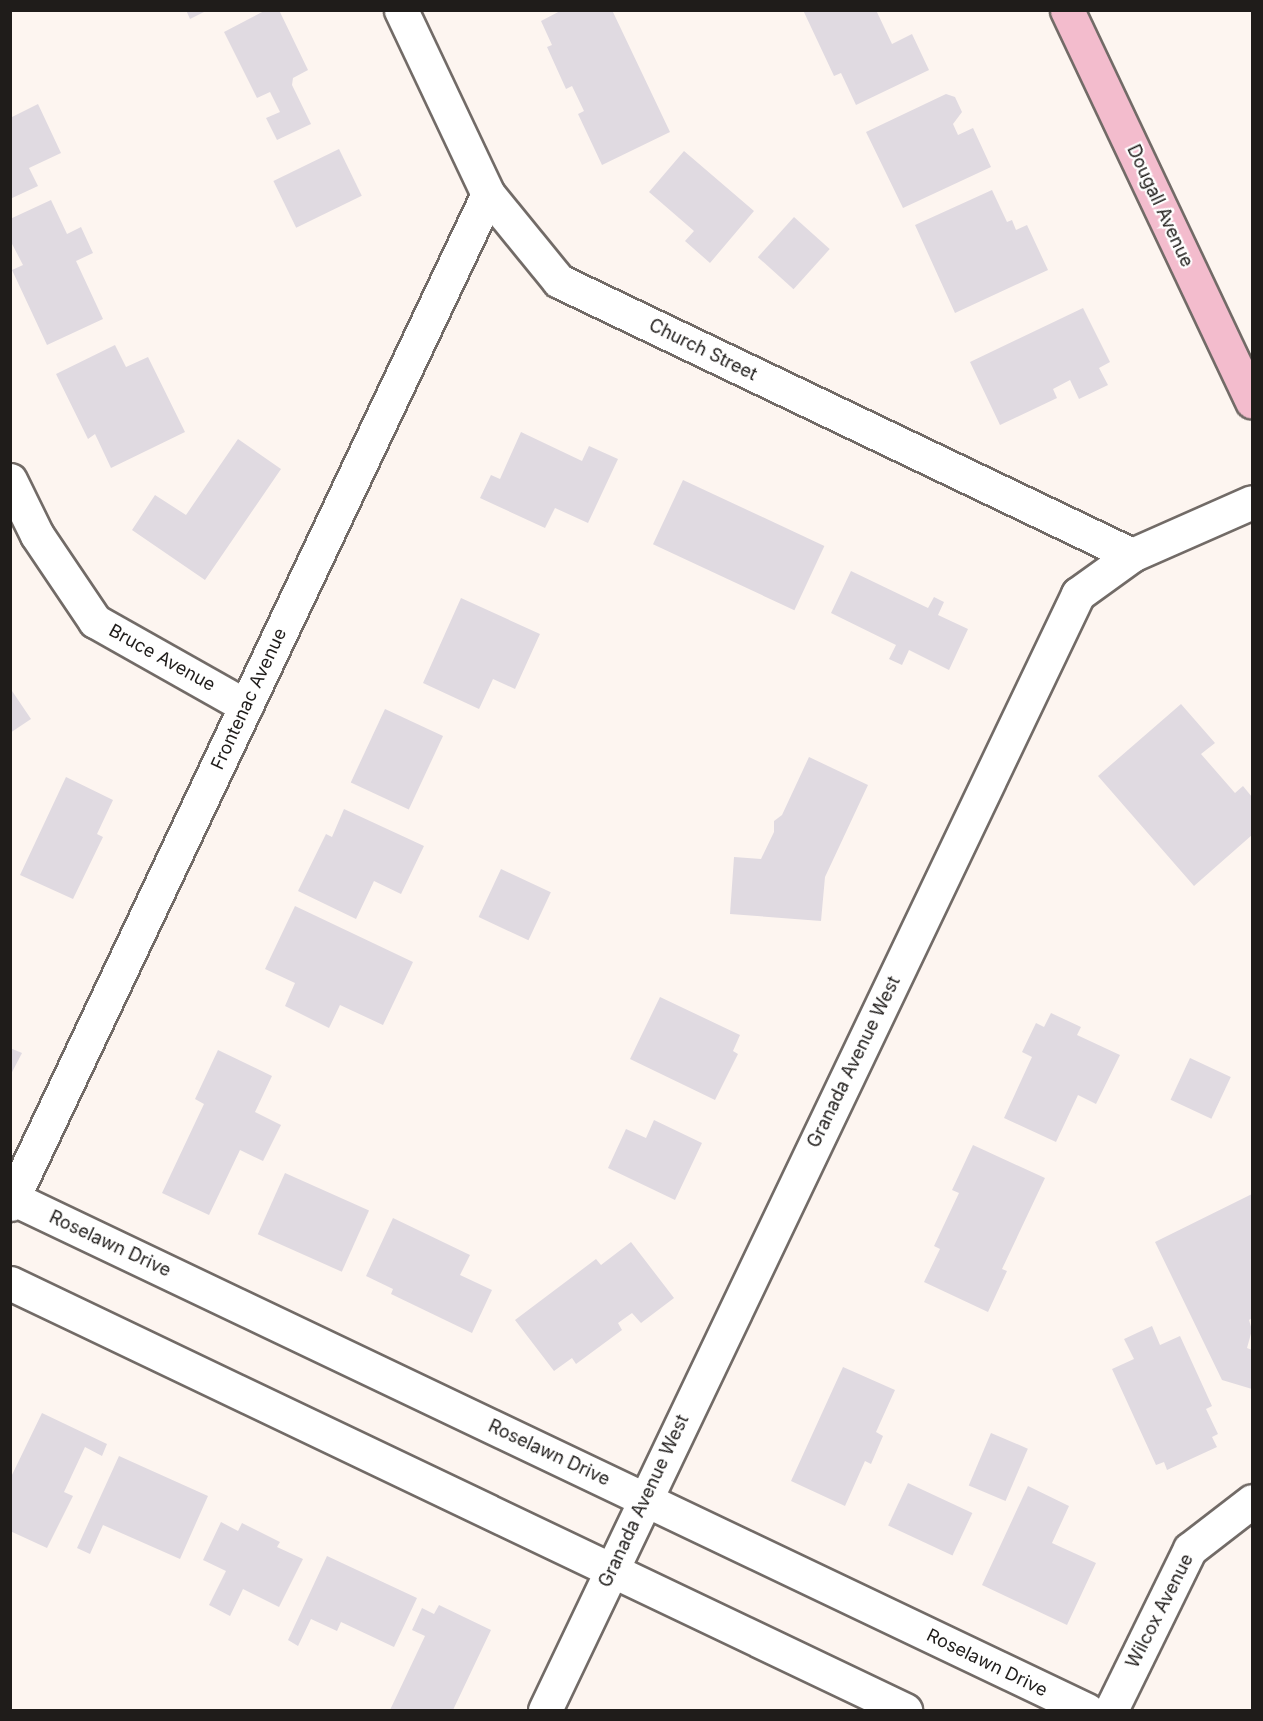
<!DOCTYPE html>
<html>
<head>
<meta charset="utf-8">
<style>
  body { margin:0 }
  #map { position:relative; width:1263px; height:1721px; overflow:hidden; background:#fdf5f0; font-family:Inter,sans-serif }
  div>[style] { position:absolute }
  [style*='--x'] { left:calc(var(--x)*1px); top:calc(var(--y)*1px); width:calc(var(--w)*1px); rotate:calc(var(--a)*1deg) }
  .building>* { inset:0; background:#e0dae1; transform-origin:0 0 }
  .roads { filter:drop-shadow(2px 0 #726b67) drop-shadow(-2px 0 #726b67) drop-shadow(0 2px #726b67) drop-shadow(0 -2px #726b67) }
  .minor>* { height:33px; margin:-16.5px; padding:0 16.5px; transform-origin:16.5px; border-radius:16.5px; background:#fff }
  .primary>* { height:33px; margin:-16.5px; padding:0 16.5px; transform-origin:16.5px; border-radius:16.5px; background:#f3bccd }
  span { translate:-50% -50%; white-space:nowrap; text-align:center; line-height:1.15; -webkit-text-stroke:4.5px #fff; paint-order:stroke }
  .street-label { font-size:18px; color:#1f1c1a }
  .frame { position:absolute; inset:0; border:12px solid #1f1c1a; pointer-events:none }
</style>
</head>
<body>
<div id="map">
  <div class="building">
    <i style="clip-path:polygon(186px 10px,208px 10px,190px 19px)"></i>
    <i style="clip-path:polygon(266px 10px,279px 10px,308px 70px,293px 78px,292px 85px,311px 124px,277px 140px,266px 118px,280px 112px,270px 92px,257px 98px,224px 32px)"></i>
    <i style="clip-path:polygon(562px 10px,612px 10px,670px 132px,602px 165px,578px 114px,584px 111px,572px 86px,566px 89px,547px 47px,552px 45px,541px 21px)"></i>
    <i style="clip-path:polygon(803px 10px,876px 10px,892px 44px,912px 34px,929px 70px,856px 105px,841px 73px,834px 76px)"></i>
    <i style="clip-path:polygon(946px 94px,955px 97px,962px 112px,953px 124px,958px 135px,973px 128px,991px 167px,903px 208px,866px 132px)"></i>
    <i style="clip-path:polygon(38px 104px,61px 153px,29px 168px,38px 186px,10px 199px,10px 118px)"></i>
    <i style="left:339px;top:149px;width:52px;height:73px;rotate:64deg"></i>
    <i style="clip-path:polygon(684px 151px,754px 211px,710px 263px,685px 241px,694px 231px,649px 192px)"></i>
    <i style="clip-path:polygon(992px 190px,1007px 222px,1012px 220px,1016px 230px,1027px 225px,1048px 270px,955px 313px,915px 225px)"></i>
    <i style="clip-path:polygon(51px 200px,67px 234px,81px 227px,93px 253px,76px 261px,103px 319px,47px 345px,12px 270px,23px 265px,10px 240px,10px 219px)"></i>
    <i style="left:794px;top:217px;width:48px;height:54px;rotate:42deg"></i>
    <i style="clip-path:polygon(1083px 308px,1110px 362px,1099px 368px,1108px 385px,1079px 399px,1070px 380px,1053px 389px,1057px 398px,1000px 425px,970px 362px)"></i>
    <i style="clip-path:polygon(115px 345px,126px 367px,148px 357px,185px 432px,111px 468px,95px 434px,88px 439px,56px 374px)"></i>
    <i style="clip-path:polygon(521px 432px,582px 461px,589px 446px,618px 459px,588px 523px,555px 508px,545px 528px,480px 498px,491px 475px,500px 479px)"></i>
    <i style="clip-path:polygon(238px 439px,281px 469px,205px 580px,132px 530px,155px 495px,186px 515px)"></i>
    <i style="left:683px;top:480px;width:156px;height:71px;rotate:25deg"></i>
    <i style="clip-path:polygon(851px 571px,928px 608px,934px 597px,944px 602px,938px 615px,968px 629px,949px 670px,909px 650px,902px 665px,889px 659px,896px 645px,831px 613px)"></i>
    <i style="clip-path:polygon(461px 598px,540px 634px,515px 689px,493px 679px,479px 709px,423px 683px)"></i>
    <i style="clip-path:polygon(10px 688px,31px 719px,10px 733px)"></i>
    <i style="clip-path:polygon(1181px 704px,1215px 743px,1201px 754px,1235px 793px,1243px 786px,1252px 797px,1252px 835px,1194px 886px,1098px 776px)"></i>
    <i style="left:385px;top:709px;width:64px;height:81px;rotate:25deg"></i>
    <i style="clip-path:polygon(809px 757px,868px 785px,825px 877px,821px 921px,730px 914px,734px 857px,761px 859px,774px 832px,774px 821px,782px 815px)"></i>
    <i style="clip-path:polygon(66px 777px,113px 800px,97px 834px,103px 837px,73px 899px,20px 875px)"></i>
    <i style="clip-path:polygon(344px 809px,424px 846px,401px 894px,374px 881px,356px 919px,298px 891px,326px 834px,332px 837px)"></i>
    <i style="left:501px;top:869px;width:55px;height:53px;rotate:25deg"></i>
    <i style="clip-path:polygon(295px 906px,413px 962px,383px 1025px,340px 1005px,329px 1028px,285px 1006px,295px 983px,265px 969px)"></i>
    <i style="clip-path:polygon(660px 997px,740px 1035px,733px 1051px,738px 1054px,715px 1100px,630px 1059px)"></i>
    <i style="clip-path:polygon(1051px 1013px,1081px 1027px,1077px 1035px,1120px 1055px,1096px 1104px,1078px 1095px,1056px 1142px,1004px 1118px,1032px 1057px,1022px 1052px,1036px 1023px,1044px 1027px)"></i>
    <i style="clip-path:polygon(10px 1048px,22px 1053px,10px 1076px)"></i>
    <i style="clip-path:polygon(218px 1050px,272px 1076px,255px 1112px,281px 1125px,263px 1161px,240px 1150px,209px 1215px,162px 1193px,204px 1104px,195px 1099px)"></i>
    <i style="left:1190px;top:1058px;width:45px;height:46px;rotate:25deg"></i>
    <i style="clip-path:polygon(654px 1120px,702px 1143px,675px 1200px,608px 1168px,626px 1129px,646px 1138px)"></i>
    <i style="clip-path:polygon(973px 1145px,1045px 1178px,1002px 1269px,1007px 1271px,988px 1312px,924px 1282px,940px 1249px,934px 1246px,959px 1193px,952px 1190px)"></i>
    <i style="left:285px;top:1173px;width:92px;height:67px;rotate:24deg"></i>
    <i style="clip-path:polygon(1252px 1194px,1252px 1318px,1249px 1320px,1252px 1330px,1247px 1348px,1252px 1350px,1252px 1389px,1222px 1380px,1155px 1242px)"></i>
    <i style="clip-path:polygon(393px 1218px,470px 1255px,460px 1275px,492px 1290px,472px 1333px,391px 1294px,393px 1289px,366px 1276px)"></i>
    <i style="clip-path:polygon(631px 1242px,674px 1298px,641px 1323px,632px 1313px,618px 1323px,622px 1330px,576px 1364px,572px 1358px,554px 1371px,515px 1320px,596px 1259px,601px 1265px)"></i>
    <i style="clip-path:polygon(1152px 1326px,1160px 1345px,1180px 1336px,1212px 1406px,1206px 1409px,1218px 1434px,1212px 1437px,1217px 1447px,1167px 1470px,1164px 1462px,1156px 1465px,1112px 1369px,1134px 1359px,1124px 1339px)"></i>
    <i style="clip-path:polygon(843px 1367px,895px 1390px,876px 1432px,883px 1436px,871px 1464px,865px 1461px,845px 1506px,791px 1481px)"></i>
    <i style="clip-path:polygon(42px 1413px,107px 1444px,102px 1456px,85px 1447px,64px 1492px,73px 1496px,47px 1548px,10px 1531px,10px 1479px)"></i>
    <i style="left:991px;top:1433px;width:40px;height:57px;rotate:23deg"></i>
    <i style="clip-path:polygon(119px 1456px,208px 1496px,180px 1559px,103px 1525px,90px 1554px,77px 1548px)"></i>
    <i style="left:908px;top:1483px;width:71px;height:47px;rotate:25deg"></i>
    <i style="clip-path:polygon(1028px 1486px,1069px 1506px,1052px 1543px,1096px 1563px,1067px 1625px,982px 1585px)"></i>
    <i style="clip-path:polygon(221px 1522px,238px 1531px,242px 1523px,280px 1542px,277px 1547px,303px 1559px,279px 1607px,243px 1589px,230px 1616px,209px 1605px,226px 1571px,203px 1560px)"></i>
    <i style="clip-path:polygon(327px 1556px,417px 1598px,394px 1647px,341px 1622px,337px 1631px,311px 1619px,298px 1646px,288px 1640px)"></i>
    <i style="clip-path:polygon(439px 1605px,491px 1630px,453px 1710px,390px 1710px,425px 1636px,412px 1630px,422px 1608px,434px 1614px)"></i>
  </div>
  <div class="roads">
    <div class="minor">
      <i style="--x:401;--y:10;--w:204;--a:64.7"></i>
      <i style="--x:488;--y:194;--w:112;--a:50.8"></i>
      <i style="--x:559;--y:281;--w:635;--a:25.56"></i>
      <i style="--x:10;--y:480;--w:61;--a:63.9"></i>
      <i style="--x:37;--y:535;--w:104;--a:56"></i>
      <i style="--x:95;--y:621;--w:173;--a:29.4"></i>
      <i style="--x:10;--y:1197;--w:1193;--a:25.47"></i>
      <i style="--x:10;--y:1204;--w:1117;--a:-64.67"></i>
      <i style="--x:10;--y:1283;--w:992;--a:25.51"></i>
      <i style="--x:545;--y:1710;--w:1237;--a:-64.47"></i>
      <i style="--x:1078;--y:594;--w:67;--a:-35.8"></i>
      <i style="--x:1132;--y:555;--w:131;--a:-23.8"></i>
      <i style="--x:1111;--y:1710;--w:179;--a:-63.9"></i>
      <i style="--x:1190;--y:1549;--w:78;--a:-37.7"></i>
    </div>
    <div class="primary">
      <i style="--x:1067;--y:10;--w:433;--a:64.7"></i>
    </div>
  </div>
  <div class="street-label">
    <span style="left:1160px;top:206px;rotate:65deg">Dougall Avenue</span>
    <span style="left:703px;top:350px;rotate:26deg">Church Street</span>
    <span style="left:162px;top:658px;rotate:29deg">Bruce Avenue</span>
    <span style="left:249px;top:699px;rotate:-65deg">Frontenac Avenue</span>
    <span style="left:854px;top:1062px;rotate:-64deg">Granada Avenue West</span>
    <span style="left:110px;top:1244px;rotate:25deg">Roselawn Drive</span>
    <span style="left:549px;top:1453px;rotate:25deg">Roselawn Drive</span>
    <span style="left:644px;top:1501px;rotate:-65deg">Granada Avenue West</span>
    <span style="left:1160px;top:1611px;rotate:-63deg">Wilcox Avenue</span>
    <span style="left:987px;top:1663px;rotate:26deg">Roselawn Drive</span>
  </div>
  <div class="frame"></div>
</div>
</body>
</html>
